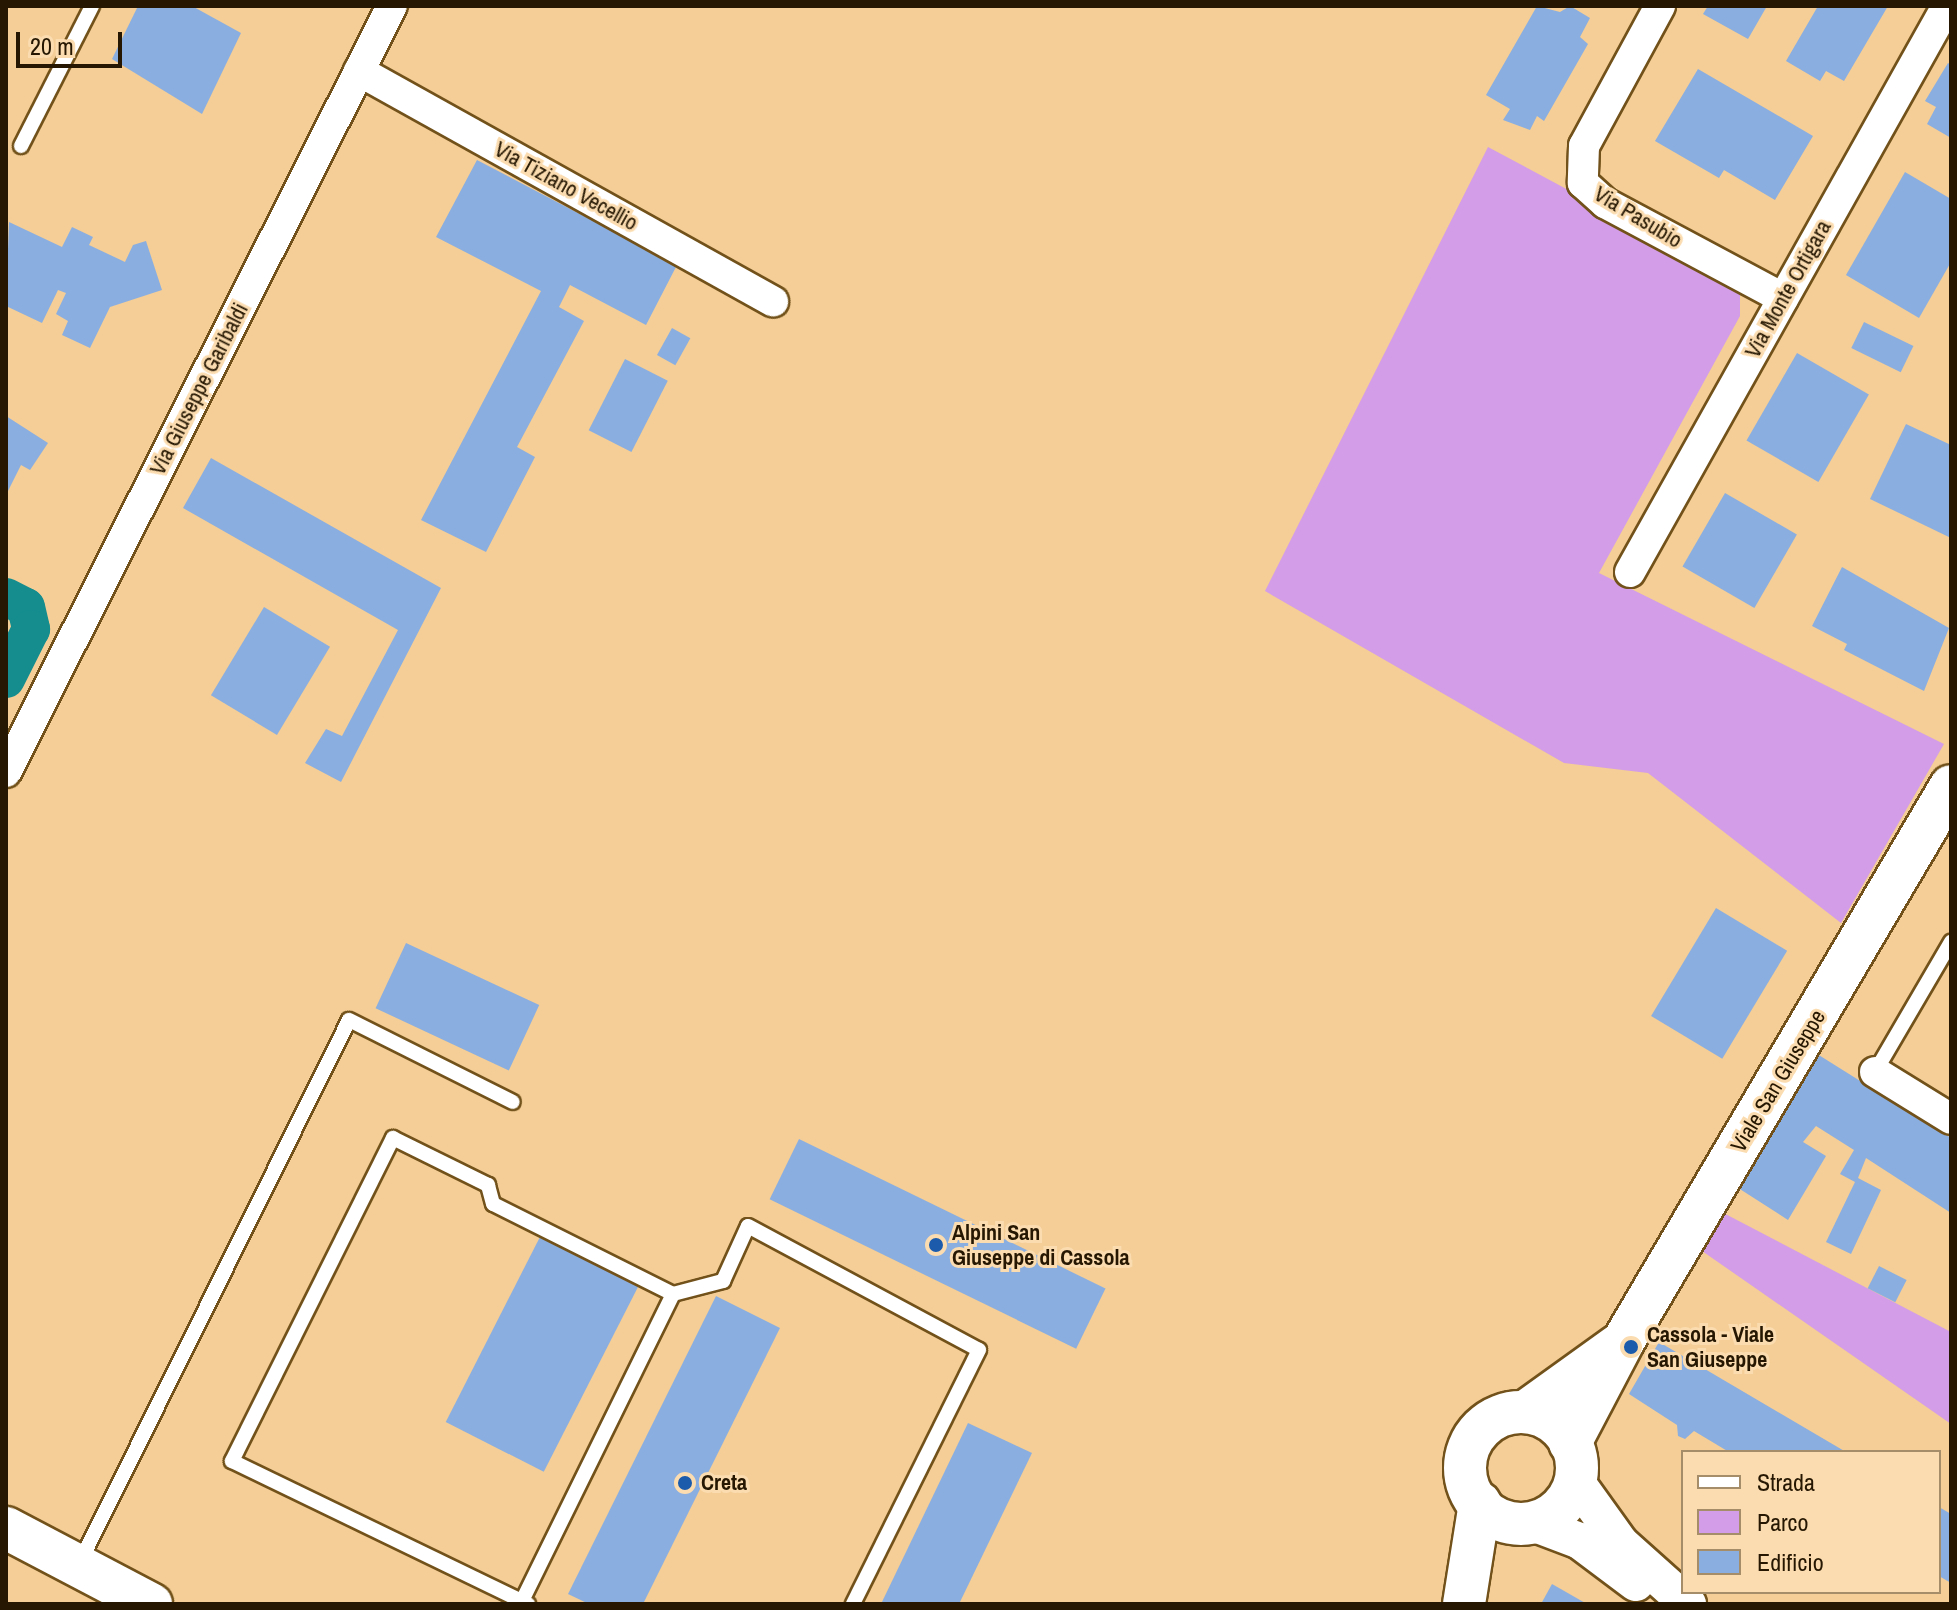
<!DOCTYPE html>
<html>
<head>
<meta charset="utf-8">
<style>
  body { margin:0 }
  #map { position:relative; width:1957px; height:1610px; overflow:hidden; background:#f4ce96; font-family:"Archivo Narrow",sans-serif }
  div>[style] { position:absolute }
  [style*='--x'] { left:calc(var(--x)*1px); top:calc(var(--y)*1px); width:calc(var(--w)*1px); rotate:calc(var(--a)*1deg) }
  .green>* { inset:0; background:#d39de7 }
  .canal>* { height:38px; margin:-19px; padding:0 19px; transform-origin:19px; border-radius:19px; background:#158d8f }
  .building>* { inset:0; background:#8aaee0; transform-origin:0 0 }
  .roads { filter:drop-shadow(2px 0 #72521a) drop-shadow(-2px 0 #72521a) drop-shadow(0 2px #72521a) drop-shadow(0 -2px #72521a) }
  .service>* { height:14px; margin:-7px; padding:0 7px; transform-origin:7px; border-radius:7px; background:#fff }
  .minor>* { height:30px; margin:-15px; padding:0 15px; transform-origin:15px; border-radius:15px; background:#fff }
  .tertiary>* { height:36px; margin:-18px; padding:0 18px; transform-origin:18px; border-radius:18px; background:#fff }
  .secondary>* { height:42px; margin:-21px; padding:0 21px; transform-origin:21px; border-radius:21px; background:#fff }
  .secondary>.ring { margin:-21px; padding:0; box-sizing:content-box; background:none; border:42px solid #fff; border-radius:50% }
  .dots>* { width:22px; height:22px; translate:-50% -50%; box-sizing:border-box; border:4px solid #fbdcb0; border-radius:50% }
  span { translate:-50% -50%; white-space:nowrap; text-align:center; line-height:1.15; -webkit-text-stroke:6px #fbdcb0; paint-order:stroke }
  .street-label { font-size:22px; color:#251702 }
  .poi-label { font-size:22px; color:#251702; font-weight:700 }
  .left { translate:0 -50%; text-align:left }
  .frame { position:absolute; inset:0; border:8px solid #251702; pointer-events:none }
  .legend { position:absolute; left:1681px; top:1450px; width:260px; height:144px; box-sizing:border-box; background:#fbdcb0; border:2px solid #a58d6a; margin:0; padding:10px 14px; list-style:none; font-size:24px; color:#251702 }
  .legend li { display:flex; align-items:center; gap:16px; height:40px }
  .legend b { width:40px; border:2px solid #a58d6a }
  .scale { position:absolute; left:16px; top:32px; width:106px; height:36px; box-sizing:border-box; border:4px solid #251702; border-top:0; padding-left:10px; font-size:24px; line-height:28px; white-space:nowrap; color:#251702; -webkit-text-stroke:6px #fbdcb0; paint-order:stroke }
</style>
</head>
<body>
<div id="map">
  <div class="green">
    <i style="clip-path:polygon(1488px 147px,1723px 273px,1740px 290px,1740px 316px,1599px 573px,1944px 744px,1841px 923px,1648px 773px,1564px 763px,1265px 591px)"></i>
    <i style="clip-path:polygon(1712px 1207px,1951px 1332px,1951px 1424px,1692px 1244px)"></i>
  </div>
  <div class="canal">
    <i style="--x:6;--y:597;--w:22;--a:27"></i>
    <i style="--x:26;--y:607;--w:23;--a:77"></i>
    <i style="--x:31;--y:629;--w:56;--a:116.6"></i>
  </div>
  <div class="building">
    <i style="clip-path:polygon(138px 6px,192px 6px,241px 33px,202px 114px,112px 59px)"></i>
    <i style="clip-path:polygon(1537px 6px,1560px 12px,1570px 6px,1590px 18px,1580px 37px,1588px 44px,1544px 121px,1537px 116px,1530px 130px,1503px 120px,1510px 109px,1486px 95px)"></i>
    <i style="clip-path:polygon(1708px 6px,1767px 6px,1748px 39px,1703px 14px)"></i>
    <i style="clip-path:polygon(1818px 6px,1888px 6px,1844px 81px,1826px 71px,1820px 81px,1786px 61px)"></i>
    <i style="clip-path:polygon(1948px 63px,1951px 65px,1951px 138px,1927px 124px,1936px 107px,1925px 101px)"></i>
    <i style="clip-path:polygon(1698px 69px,1813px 136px,1775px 200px,1724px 170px,1719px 178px,1655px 141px)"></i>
    <i style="clip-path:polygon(477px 160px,677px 265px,646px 325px,570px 285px,559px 307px,584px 321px,517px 447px,535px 457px,486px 552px,421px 520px,541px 291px,436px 237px)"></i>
    <i style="clip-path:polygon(1905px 172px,1951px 199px,1951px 262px,1919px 318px,1846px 275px)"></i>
    <i style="clip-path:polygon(9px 222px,62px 247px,72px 227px,93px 237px,89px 245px,125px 262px,133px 245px,146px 241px,162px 290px,110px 307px,90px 348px,62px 335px,68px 321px,56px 314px,66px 293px,58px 290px,42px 323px,6px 306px)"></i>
    <i style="left:1864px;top:322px;width:55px;height:29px;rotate:26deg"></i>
    <i style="left:672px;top:328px;width:21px;height:31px;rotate:29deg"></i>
    <i style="left:1797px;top:353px;width:83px;height:101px;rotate:30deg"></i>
    <i style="left:625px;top:359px;width:48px;height:80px;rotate:27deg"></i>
    <i style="clip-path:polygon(6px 416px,48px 443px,30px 470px,21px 465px,6px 495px)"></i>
    <i style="clip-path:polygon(1906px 424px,1951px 445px,1951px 538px,1870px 499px)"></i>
    <i style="clip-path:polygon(211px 458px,441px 588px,341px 782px,305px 763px,326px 729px,342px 736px,398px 630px,183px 508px)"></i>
    <i style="left:1725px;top:493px;width:83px;height:85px;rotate:30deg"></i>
    <i style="clip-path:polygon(1842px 567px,1949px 628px,1924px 691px,1844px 650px,1847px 644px,1812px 626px)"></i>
    <i style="left:264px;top:607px;width:77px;height:103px;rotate:31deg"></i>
    <i style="left:1716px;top:908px;width:83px;height:126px;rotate:31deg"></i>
    <i style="left:406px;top:943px;width:147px;height:72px;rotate:25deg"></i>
    <i style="clip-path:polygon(1814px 1052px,1951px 1138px,1951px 1213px,1866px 1158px,1858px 1178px,1881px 1190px,1851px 1254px,1826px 1242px,1855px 1182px,1840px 1174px,1854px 1150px,1816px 1126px,1803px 1142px,1826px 1156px,1788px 1220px,1732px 1184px)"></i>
    <i style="left:799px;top:1139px;width:341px;height:67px;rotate:26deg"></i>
    <i style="left:542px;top:1233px;width:110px;height:212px;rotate:27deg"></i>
    <i style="left:1879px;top:1266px;width:31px;height:25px;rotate:27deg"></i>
    <i style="clip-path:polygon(716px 1296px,780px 1328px,643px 1604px,589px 1604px,568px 1594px)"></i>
    <i style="clip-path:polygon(1659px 1342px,1846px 1452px,1729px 1452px,1694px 1431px,1685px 1439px,1678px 1436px,1677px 1425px,1629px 1394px)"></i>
    <i style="clip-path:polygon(968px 1423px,1032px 1453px,959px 1604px,881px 1604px)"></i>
    <i style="clip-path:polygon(1939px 1507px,1951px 1514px,1951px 1583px,1939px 1576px)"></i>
    <i style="clip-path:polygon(1552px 1584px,1587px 1604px,1541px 1604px)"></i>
  </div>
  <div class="roads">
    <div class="service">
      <i style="--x:21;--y:146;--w:157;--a:-63.1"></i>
      <i style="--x:1875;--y:1072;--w:151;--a:-59.7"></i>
      <i style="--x:673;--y:1294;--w:52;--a:-14.6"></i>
      <i style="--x:723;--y:1281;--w:60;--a:-65.6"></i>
      <i style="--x:748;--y:1226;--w:262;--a:28.2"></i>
      <i style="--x:979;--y:1350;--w:284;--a:116.4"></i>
      <i style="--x:80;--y:1562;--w:605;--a:-63.6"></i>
      <i style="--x:349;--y:1020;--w:183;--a:26.6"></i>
      <i style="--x:522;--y:1601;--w:342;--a:-63.8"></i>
      <i style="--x:673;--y:1294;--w:201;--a:-153.4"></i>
      <i style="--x:493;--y:1204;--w:20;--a:-105"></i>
      <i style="--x:488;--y:1185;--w:106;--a:-153.7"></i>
      <i style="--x:393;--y:1138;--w:361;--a:116.5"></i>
      <i style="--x:232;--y:1461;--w:329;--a:25.8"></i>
    </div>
    <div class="minor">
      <i style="--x:1660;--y:6;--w:159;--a:118.5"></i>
      <i style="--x:1584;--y:146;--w:37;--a:92"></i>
      <i style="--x:1583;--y:183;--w:30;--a:42"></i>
      <i style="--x:1605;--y:203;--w:202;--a:28.1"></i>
      <i style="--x:359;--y:71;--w:474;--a:29.1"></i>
      <i style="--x:1630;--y:572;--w:649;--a:-60.75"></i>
      <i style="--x:6;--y:772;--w:858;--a:-63.26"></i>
      <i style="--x:1875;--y:1072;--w:89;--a:31.7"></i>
    </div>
    <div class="tertiary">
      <i style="--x:1575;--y:1480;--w:79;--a:54.3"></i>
      <i style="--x:1621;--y:1544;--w:90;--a:41.8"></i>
      <i style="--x:1535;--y:1524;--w:48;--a:20.7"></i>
      <i style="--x:1580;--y:1541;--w:70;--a:36.9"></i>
    </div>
    <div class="secondary">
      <i style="--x:1528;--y:1410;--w:110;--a:-35.7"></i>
      <i class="ring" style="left:1465px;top:1412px;width:70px;height:70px"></i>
      <i style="--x:1570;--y:1443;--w:116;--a:-62.3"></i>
      <i style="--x:1624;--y:1340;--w:643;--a:-59.45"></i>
      <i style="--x:6;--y:1528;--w:164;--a:27.7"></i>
      <i style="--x:1464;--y:1604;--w:102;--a:-81"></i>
    </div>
  </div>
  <div class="dots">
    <i style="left:936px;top:1245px;background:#1c5bac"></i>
    <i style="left:1631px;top:1347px;background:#1c5bac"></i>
    <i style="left:685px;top:1483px;background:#1c5bac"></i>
  </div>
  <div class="street-label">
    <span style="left:566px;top:186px;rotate:29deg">Via Tiziano Vecellio</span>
    <span style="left:1638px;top:217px;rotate:31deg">Via Pasubio</span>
    <span style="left:1788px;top:289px;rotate:-61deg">Via Monte Ortigara</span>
    <span style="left:199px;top:389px;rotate:-63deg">Via Giuseppe Garibaldi</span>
    <span style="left:1778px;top:1081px;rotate:-59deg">Viale San Giuseppe</span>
  </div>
  <div class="poi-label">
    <span class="left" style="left:952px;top:1245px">Alpini San<br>Giuseppe di Cassola</span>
    <span class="left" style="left:1647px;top:1347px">Cassola - Viale<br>San Giuseppe</span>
    <span class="left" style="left:701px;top:1483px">Creta</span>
  </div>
  <div class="frame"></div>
  <ul class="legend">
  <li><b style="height:10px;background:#fff"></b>Strada</li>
  <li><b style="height:22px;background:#d39de7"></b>Parco</li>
  <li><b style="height:22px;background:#8aaee0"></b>Edificio</li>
  </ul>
  <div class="scale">20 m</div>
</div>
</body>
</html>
